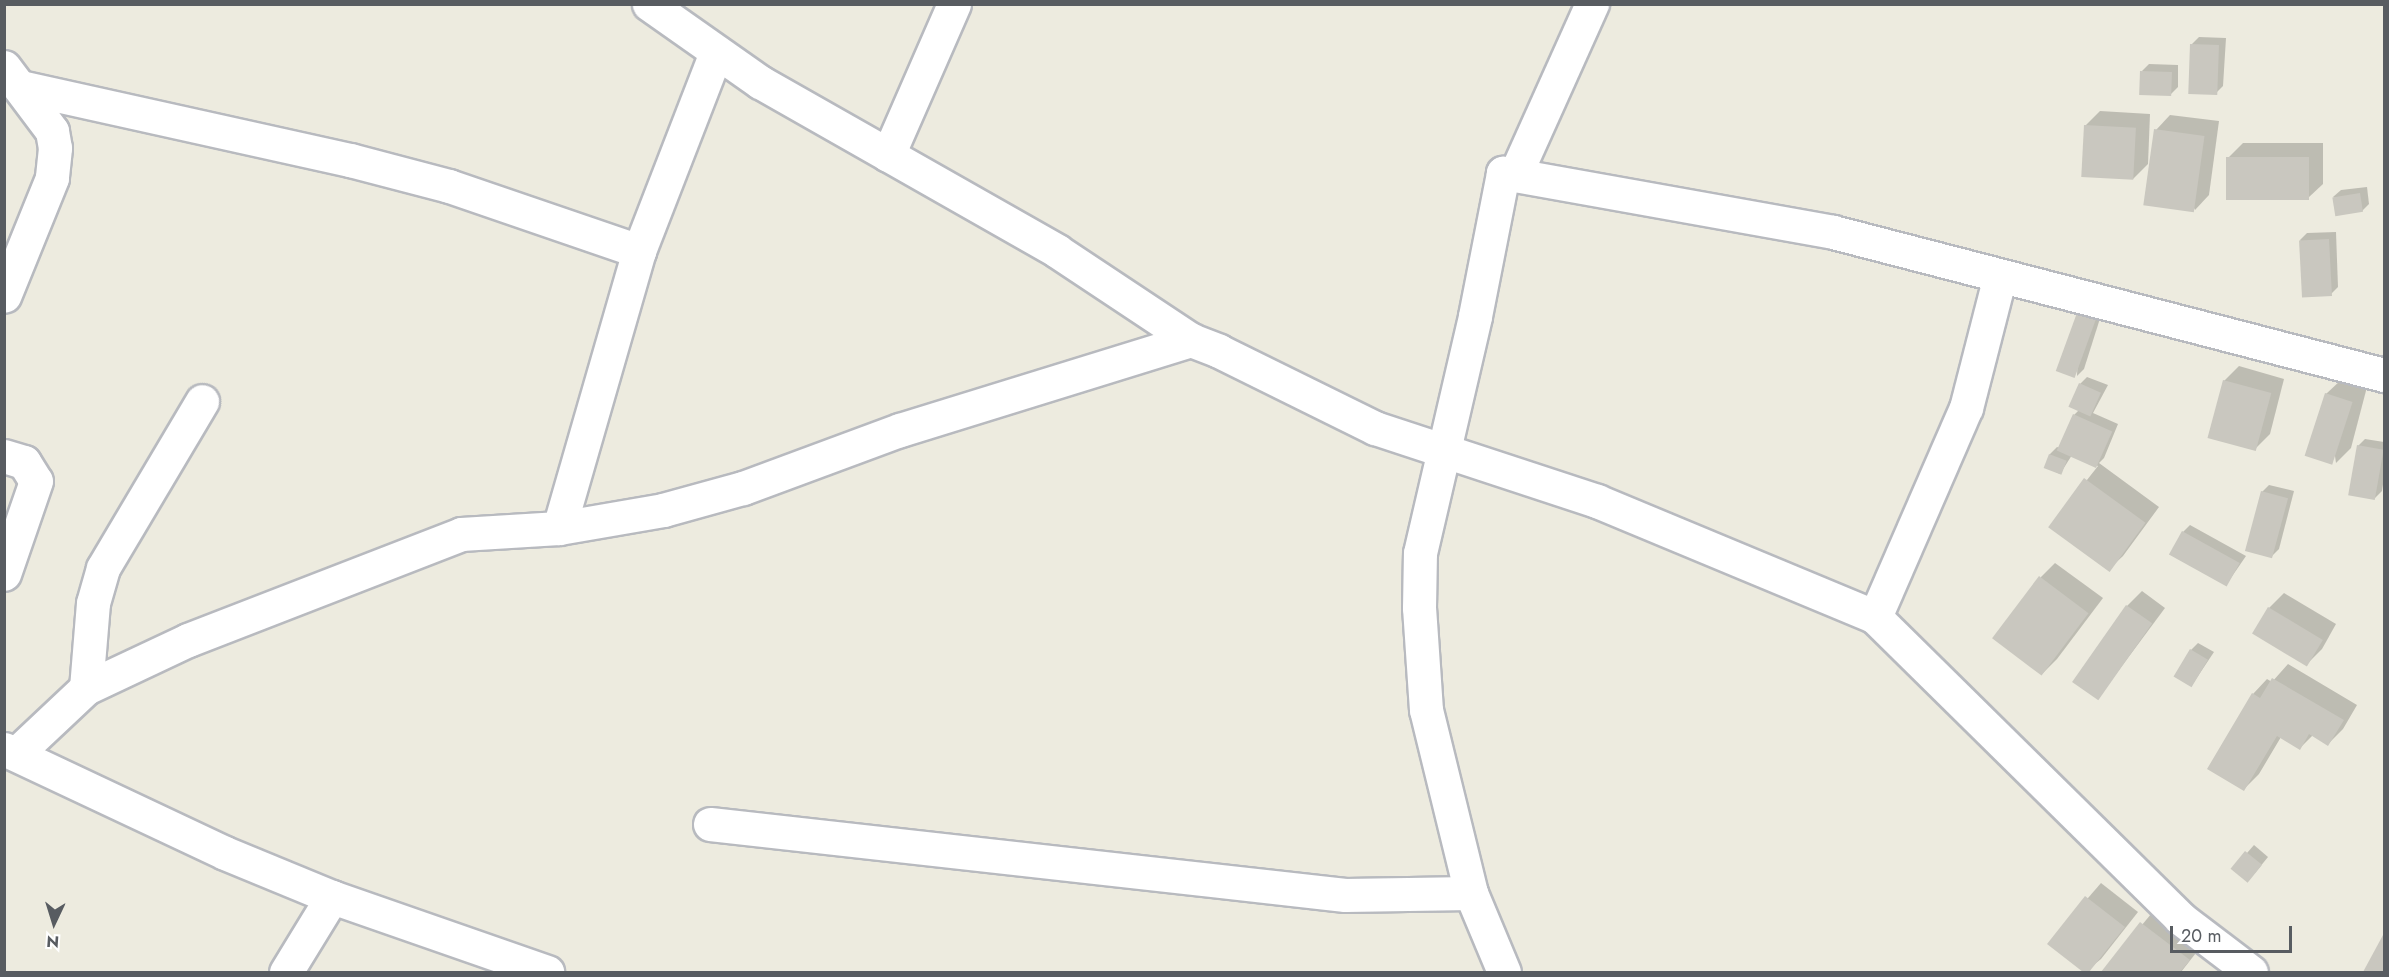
<!DOCTYPE html>
<html>
<head>
<meta charset="utf-8">
<style>
  body { margin:0 }
  #map { position:relative; width:2389px; height:977px; overflow:hidden; background:#edebdf; font-family:Jost,sans-serif }
  div>[style] { position:absolute }
  [style*='--x'] { left:calc(var(--x)*1px); top:calc(var(--y)*1px); width:calc(var(--w)*1px); rotate:calc(var(--a)*1deg) }
  .shadow>* { inset:0; background:#0003 }
  .building>* { inset:0; background:#c9c7bf; transform-origin:0 0 }
  .roads { filter:drop-shadow(2px 0 #b8babf) drop-shadow(-2px 0 #b8babf) drop-shadow(0 2px #b8babf) drop-shadow(0 -2px #b8babf) }
  .minor>* { height:33px; margin:-16.5px; padding:0 16.5px; transform-origin:16.5px; border-radius:16.5px; background:#fff }
  span { translate:-50% -50%; white-space:nowrap; text-align:center; line-height:1.15; -webkit-text-stroke:4.5px #fff; paint-order:stroke }
  .frame { position:absolute; inset:0; border:6px solid #585c61; pointer-events:none }
  .north { position:absolute; left:24px; top:893px; width:60px; height:60px; -webkit-text-stroke:4px #fff; paint-order:stroke; rotate:184deg; font-size:16px; font-weight:700; line-height:24px; text-align:center; color:#585c61 }
  .north::after { content:''; display:block; margin:auto; width:21px; height:27px; background:#585c61; clip-path:polygon(50% 0,100% 100%,50% 72%,0 100%) }
  .scale { position:absolute; left:2170px; top:926px; width:122px; height:27px; box-sizing:border-box; border:3px solid #585c61; border-top:0; padding-left:8px; font-size:18px; line-height:21px; white-space:nowrap; color:#585c61; -webkit-text-stroke:4px #fff; paint-order:stroke }
</style>
</head>
<body>
<div id="map">
  <div class="shadow">
    <i style="clip-path:polygon(2199px 37px,2226px 38px,2223px 86px,2216px 93px,2192px 44px)"></i>
    <i style="clip-path:polygon(2149px 64px,2178px 65px,2178px 87px,2171px 94px,2142px 71px)"></i>
    <i style="clip-path:polygon(2100px 111px,2150px 114px,2148px 164px,2133px 179px,2085px 126px)"></i>
    <i style="clip-path:polygon(2170px 115px,2219px 121px,2209px 195px,2195px 210px,2156px 130px)"></i>
    <i style="clip-path:polygon(2243px 143px,2323px 143px,2323px 184px,2308px 198px,2228px 158px)"></i>
    <i style="clip-path:polygon(2367px 187px,2369px 204px,2362px 211px,2333px 197px,2341px 190px)"></i>
    <i style="clip-path:polygon(2336px 232px,2338px 287px,2331px 294px,2300px 240px,2307px 233px)"></i>
    <i style="clip-path:polygon(2103px 309px,2084px 369px,2077px 376px,2080px 311px)"></i>
    <i style="clip-path:polygon(2239px 366px,2284px 379px,2270px 434px,2255px 449px,2224px 381px)"></i>
    <i style="clip-path:polygon(2087px 377px,2108px 385px,2093px 413px,2118px 424px,2104px 458px,2099px 463px,2159px 507px,2123px 556px,2108px 570px,2050px 527px,2098px 466px,2072px 455px,2060px 474px,2045px 467px,2050px 454px,2057px 447px,2060px 448px,2074px 415px,2079px 410px,2080px 384px)"></i>
    <i style="clip-path:polygon(2341px 380px,2367px 387px,2351px 448px,2336px 463px,2326px 394px)"></i>
    <i style="clip-path:polygon(2365px 439px,2384px 442px,2384px 478px,2382px 491px,2375px 498px,2358px 446px)"></i>
    <i style="clip-path:polygon(2269px 485px,2294px 491px,2279px 549px,2272px 556px,2262px 492px)"></i>
    <i style="clip-path:polygon(2190px 525px,2246px 556px,2226px 585px,2183px 532px)"></i>
    <i style="clip-path:polygon(2055px 563px,2103px 598px,2057px 659px,2042px 674px,2041px 577px)"></i>
    <i style="clip-path:polygon(2142px 591px,2165px 608px,2110px 682px,2096px 697px,2127px 606px)"></i>
    <i style="clip-path:polygon(2284px 593px,2336px 624px,2322px 649px,2307px 664px,2269px 608px)"></i>
    <i style="clip-path:polygon(2198px 643px,2214px 652px,2192px 685px,2191px 650px)"></i>
    <i style="clip-path:polygon(2288px 664px,2357px 705px,2343px 729px,2328px 744px,2313px 735px,2300px 748px,2281px 737px,2259px 774px,2244px 789px,2253px 694px,2267px 679px,2272px 682px)"></i>
    <i style="clip-path:polygon(2254px 845px,2268px 857px,2255px 873px,2233px 869px)"></i>
    <i style="clip-path:polygon(2101px 883px,2138px 912px,2101px 959px,2085px 972px,2049px 943px)"></i>
    <i style="clip-path:polygon(2156px 908px,2203px 944px,2181px 972px,2103px 972px)"></i>
    <i style="clip-path:polygon(2384px 935px,2384px 972px,2365px 972px)"></i>
  </div>
  <div class="building">
    <i style="left:2190px;top:44px;width:29px;height:50px;rotate:2deg"></i>
    <i style="left:2140px;top:71px;width:32px;height:24px;rotate:2deg"></i>
    <i style="left:2084px;top:125px;width:52px;height:52px;rotate:3deg"></i>
    <i style="left:2154px;top:129px;width:51px;height:77px;rotate:8deg"></i>
    <i style="left:2226px;top:157px;width:83px;height:43px"></i>
    <i style="left:2360px;top:193px;width:19px;height:28px;rotate:81deg"></i>
    <i style="left:2329px;top:239px;width:57px;height:30px;rotate:87deg"></i>
    <i style="left:2078px;top:310px;width:20px;height:65px;rotate:20deg"></i>
    <i style="left:2223px;top:380px;width:50px;height:60px;rotate:15deg"></i>
    <i style="left:2079px;top:383px;width:24px;height:26px;rotate:24deg"></i>
    <i style="left:2325px;top:393px;width:29px;height:66px;rotate:18deg"></i>
    <i style="left:2073px;top:414px;width:43px;height:40px;rotate:24deg"></i>
    <i style="left:2357px;top:445px;width:27px;height:51px;rotate:10deg"></i>
    <i style="left:2049px;top:454px;width:19px;height:15px;rotate:21deg"></i>
    <i style="left:2084px;top:478px;width:76px;height:61px;rotate:36deg"></i>
    <i style="left:2261px;top:491px;width:28px;height:62px;rotate:15deg"></i>
    <i style="left:2182px;top:531px;width:66px;height:27px;rotate:29deg"></i>
    <i style="left:2039px;top:576px;width:62px;height:78px;rotate:37deg"></i>
    <i style="left:2126px;top:605px;width:32px;height:94px;rotate:35deg"></i>
    <i style="left:2268px;top:607px;width:64px;height:31px;rotate:31deg"></i>
    <i style="left:2190px;top:649px;width:21px;height:32px;rotate:31deg"></i>
    <i style="clip-path:polygon(2272px 678px,2344px 720px,2328px 746px,2309px 734px,2300px 750px,2277px 736px,2244px 791px,2207px 769px,2252px 693px,2260px 698px)"></i>
    <i style="left:2245px;top:851px;width:22px;height:23px;rotate:39deg"></i>
    <i style="clip-path:polygon(2085px 896px,2125px 927px,2089px 972px,2083px 972px,2047px 944px)"></i>
    <i style="clip-path:polygon(2140px 922px,2190px 960px,2180px 972px,2101px 972px)"></i>
    <i style="clip-path:polygon(2383px 935px,2384px 972px,2363px 972px)"></i>
  </div>
  <div class="roads">
    <div class="minor">
      <i style="--x:649;--y:4;--w:136;--a:35.1"></i>
      <i style="--x:760;--y:82;--w:342;--a:29.6"></i>
      <i style="--x:1057;--y:251;--w:161;--a:33.6"></i>
      <i style="--x:1191;--y:340;--w:30;--a:21"></i>
      <i style="--x:1219;--y:351;--w:174;--a:26.3"></i>
      <i style="--x:1375;--y:428;--w:234;--a:18.2"></i>
      <i style="--x:1597;--y:501;--w:301;--a:22.6"></i>
      <i style="--x:1875;--y:617;--w:429;--a:44.6"></i>
      <i style="--x:2180;--y:918;--w:89;--a:37.3"></i>
      <i style="--x:4;--y:67;--w:80;--a:53.1"></i>
      <i style="--x:52;--y:131;--w:17;--a:80"></i>
      <i style="--x:55;--y:148;--w:30;--a:96"></i>
      <i style="--x:52;--y:178;--w:127;--a:112.1"></i>
      <i style="--x:20;--y:87;--w:338;--a:12.5"></i>
      <i style="--x:350;--y:160;--w:102;--a:14.7"></i>
      <i style="--x:449;--y:186;--w:201;--a:18.9"></i>
      <i style="--x:888;--y:155;--w:165;--a:-66.4"></i>
      <i style="--x:1503;--y:173;--w:335;--a:10.1"></i>
      <i style="--x:1833;--y:232;--w:569;--a:14.55"></i>
      <i style="--x:4;--y:456;--w:21;--a:17"></i>
      <i style="--x:24;--y:462;--w:22;--a:58"></i>
      <i style="--x:36;--y:481;--w:98;--a:109"></i>
      <i style="--x:559;--y:528;--w:288;--a:-73.9"></i>
      <i style="--x:639;--y:251;--w:213;--a:-68.8"></i>
      <i style="--x:1875;--y:617;--w:228;--a:-66.5"></i>
      <i style="--x:1966;--y:408;--w:136;--a:-75.6"></i>
      <i style="--x:86;--y:688;--w:85;--a:-85.3"></i>
      <i style="--x:93;--y:603;--w:36;--a:-74"></i>
      <i style="--x:103;--y:568;--w:194;--a:-59.3"></i>
      <i style="--x:4;--y:749;--w:244;--a:25.2"></i>
      <i style="--x:225;--y:853;--w:116;--a:22.4"></i>
      <i style="--x:332;--y:897;--w:228;--a:19.2"></i>
      <i style="--x:16;--y:754;--w:96;--a:-43.3"></i>
      <i style="--x:86;--y:688;--w:113;--a:-25.2"></i>
      <i style="--x:188;--y:640;--w:293;--a:-21.2"></i>
      <i style="--x:461;--y:534;--w:98;--a:-3.5"></i>
      <i style="--x:559;--y:528;--w:106;--a:-9.8"></i>
      <i style="--x:663;--y:510;--w:83;--a:-15.4"></i>
      <i style="--x:743;--y:488;--w:167;--a:-20.3"></i>
      <i style="--x:900;--y:430;--w:305;--a:-17.2"></i>
      <i style="--x:710;--y:824;--w:639;--a:6.38"></i>
      <i style="--x:1345;--y:895;--w:126;--a:-0.9"></i>
      <i style="--x:286;--y:972;--w:88;--a:-58.5"></i>
      <i style="--x:1504;--y:972;--w:86;--a:-112.7"></i>
      <i style="--x:1471;--y:893;--w:188;--a:-103.8"></i>
      <i style="--x:1426;--y:710;--w:102;--a:-93.9"></i>
      <i style="--x:1419;--y:608;--w:55;--a:-89"></i>
      <i style="--x:1420;--y:553;--w:243;--a:-76.9"></i>
      <i style="--x:1475;--y:316;--w:146;--a:-78.9"></i>
      <i style="--x:1503;--y:173;--w:12;--a:9"></i>
      <i style="--x:1515;--y:175;--w:188;--a:-65.8"></i>
    </div>
  </div>
  <div class="frame"></div>
  <div class="north">N</div>
  <div class="scale">20 m</div>
</div>
</body>
</html>
